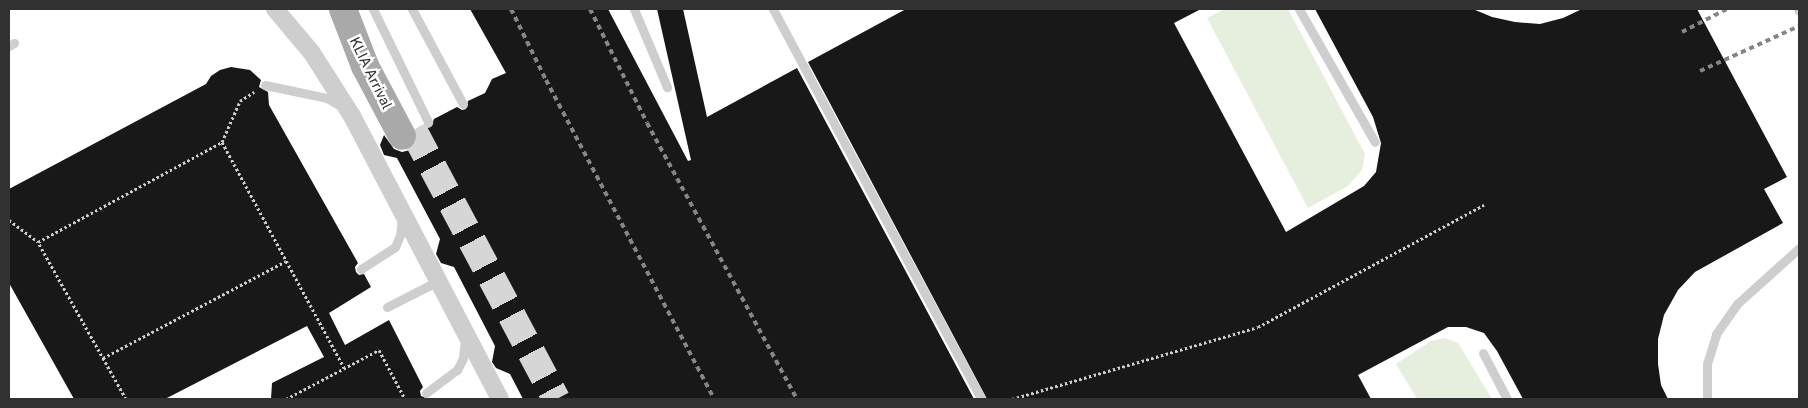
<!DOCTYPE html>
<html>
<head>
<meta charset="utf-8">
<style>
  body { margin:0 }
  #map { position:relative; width:1808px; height:408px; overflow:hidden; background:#fff; font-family:"Public Sans",sans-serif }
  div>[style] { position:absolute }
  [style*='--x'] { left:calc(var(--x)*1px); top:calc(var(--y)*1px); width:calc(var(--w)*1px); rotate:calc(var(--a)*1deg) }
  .green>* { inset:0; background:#e6eede }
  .building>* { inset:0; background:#181818 }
  .primary-tunnel>* { height:28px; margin-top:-14px; transform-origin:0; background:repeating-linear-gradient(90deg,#d6d6d6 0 28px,transparent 0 42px) }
  .path>* { height:3px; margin-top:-1.5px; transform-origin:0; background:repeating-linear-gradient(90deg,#cecece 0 2.5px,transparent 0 5px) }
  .lane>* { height:9px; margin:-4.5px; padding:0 4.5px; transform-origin:4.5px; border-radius:4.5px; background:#cecece }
  .street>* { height:18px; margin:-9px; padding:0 9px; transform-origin:9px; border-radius:9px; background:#cecece }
  .primary>* { height:28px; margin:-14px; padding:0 14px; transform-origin:14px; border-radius:14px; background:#a9a9a9 }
  .rail>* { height:4px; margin-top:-2px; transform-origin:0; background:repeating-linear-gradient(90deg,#868686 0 5px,transparent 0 9px) }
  span { translate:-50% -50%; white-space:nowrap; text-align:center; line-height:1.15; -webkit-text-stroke:5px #fff; paint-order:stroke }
  .street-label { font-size:14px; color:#313131 }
  .frame { position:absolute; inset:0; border:10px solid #313131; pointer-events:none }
</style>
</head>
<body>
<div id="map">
  <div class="green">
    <i style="clip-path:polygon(1225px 9px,1288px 9px,1365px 154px,1362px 170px,1348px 186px,1308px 208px,1207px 18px)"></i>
    <i style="clip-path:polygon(1445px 338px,1458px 343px,1492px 399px,1417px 399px,1396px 364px,1431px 341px)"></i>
  </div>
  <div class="building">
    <i style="clip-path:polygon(470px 9px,608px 9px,688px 161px,691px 160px,657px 9px,683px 9px,707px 117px,797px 68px,974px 399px,523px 399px,510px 374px,496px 368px,492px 362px,495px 346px,454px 267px,441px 263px,436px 254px,440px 239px,397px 158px,384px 155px,380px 145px,384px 135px,394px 149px,402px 152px,410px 150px,415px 144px,418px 137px,416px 129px,423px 125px,427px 128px,431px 127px,434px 119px,457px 107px,462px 110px,466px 109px,468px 101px,485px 93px,492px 79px,506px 73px)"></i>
    <i style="clip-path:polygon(906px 9px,1201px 9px,1174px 23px,1286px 232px,1364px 186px,1376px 172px,1381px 143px,1373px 117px,1315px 9px,1473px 9px,1492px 17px,1515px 22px,1540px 24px,1563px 18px,1582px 9px,1697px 9px,1787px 177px,1764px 189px,1783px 223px,1695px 272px,1678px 290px,1664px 315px,1658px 339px,1658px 364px,1661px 385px,1668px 399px,1523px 399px,1497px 351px,1484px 333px,1466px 327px,1448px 327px,1358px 375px,1371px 399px,987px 399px,808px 62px)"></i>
    <i style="clip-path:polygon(231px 67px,250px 70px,261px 80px,259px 87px,268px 92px,269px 105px,358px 263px,355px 267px,356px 272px,359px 275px,364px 274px,371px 287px,329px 313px,345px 345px,389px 320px,423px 387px,420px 391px,421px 396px,429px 399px,271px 399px,272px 383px,324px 357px,307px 326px,165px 399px,74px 399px,9px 283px,9px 189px,206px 84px,211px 76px,220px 70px)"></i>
  </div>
  <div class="primary-tunnel">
    <i style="--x:413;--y:130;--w:305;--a:62"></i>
  </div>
  <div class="path">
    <i style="--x:222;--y:142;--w:45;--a:-66.3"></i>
    <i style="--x:240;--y:101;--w:17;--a:-33"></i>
    <i style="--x:9;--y:220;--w:36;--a:37"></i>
    <i style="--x:103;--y:358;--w:207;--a:-27.9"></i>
    <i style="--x:126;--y:399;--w:180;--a:-119.3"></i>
    <i style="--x:38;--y:242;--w:209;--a:-28.5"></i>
    <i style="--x:222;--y:142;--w:257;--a:61.6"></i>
    <i style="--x:286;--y:399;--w:105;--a:-27.8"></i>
    <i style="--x:379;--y:350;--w:55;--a:62"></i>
    <i style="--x:1012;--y:399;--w:256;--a:-16.3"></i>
    <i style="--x:1258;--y:327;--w:257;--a:-28.4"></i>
  </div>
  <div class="lane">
    <i style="--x:373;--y:9;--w:126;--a:64"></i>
    <i style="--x:412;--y:9;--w:108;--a:61.8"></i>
    <i style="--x:634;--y:9;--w:85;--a:67.1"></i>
    <i style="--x:773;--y:9;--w:442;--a:61.9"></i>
    <i style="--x:1299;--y:9;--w:153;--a:60.3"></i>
    <i style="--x:1798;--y:9;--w:2;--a:63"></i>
    <i style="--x:9;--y:46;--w:6;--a:-31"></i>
    <i style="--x:265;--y:85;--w:63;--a:11.8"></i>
    <i style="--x:327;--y:98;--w:16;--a:30"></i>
    <i style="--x:361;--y:269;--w:40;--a:-32.9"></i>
    <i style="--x:395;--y:247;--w:13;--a:-67"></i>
    <i style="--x:400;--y:235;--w:16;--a:-83"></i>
    <i style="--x:387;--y:307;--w:57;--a:-27"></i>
    <i style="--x:1483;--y:353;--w:52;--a:62.4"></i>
    <i style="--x:426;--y:393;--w:39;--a:-37"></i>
    <i style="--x:457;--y:370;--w:13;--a:-63"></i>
    <i style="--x:463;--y:358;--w:19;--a:-84"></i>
    <i style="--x:1707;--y:399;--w:35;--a:-90"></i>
    <i style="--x:1707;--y:364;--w:31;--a:-73"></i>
    <i style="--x:1716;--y:334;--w:38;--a:-55"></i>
    <i style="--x:1738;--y:303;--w:82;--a:-42"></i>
  </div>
  <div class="street">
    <i style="--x:275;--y:9;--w:57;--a:49.9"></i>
    <i style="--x:312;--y:53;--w:75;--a:57.6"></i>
    <i style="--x:352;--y:116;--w:319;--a:62.4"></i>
  </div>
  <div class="primary">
    <i style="--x:343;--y:9;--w:61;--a:68.9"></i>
    <i style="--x:365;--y:66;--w:79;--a:62.1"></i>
  </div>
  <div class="rail">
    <i style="--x:511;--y:9;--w:79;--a:63.8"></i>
    <i style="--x:546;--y:80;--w:361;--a:62.2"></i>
    <i style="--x:590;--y:9;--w:127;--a:63.4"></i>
    <i style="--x:647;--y:123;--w:314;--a:61.5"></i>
    <i style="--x:1682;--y:32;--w:51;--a:-27.1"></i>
    <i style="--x:1700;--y:71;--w:109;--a:-24.4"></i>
  </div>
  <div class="street-label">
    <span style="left:371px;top:73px;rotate:64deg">KLIA Arrival</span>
  </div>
  <div class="frame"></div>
</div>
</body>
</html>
